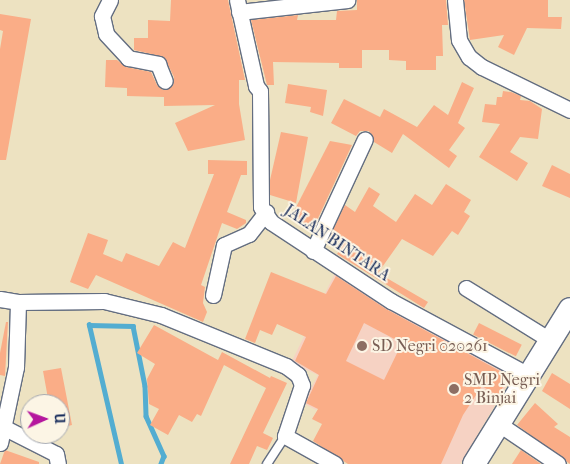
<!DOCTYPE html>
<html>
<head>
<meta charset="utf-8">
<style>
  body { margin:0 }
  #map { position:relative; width:570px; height:464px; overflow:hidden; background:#ede2c1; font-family:"IM FELL French Canon",serif }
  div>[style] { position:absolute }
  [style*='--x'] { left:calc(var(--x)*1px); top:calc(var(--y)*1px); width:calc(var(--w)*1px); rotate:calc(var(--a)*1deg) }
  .built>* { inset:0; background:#f6d2c3 }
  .stream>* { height:4.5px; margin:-2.25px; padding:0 2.25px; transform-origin:2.25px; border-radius:2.25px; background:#53add1 }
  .building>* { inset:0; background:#faad87; transform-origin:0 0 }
  .roads { filter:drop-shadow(1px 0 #646e81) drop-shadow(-1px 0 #646e81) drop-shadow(0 1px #646e81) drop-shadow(0 -1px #646e81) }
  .lane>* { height:8px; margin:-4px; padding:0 4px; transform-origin:4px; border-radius:4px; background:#fff }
  .street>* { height:15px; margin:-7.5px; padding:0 7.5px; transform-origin:7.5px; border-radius:7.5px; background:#fff }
  .primary>* { height:22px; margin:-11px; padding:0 11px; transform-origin:11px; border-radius:11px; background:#fff }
  .dots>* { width:14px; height:14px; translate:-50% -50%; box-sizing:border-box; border:2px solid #fcf5e5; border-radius:50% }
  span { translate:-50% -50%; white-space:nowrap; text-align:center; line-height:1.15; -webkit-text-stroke:4px #fcf5e5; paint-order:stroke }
  .street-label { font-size:16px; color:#1b2f5e }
  .education-label { font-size:16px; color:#785e54 }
  .left { translate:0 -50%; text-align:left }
  .north { position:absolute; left:20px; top:394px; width:50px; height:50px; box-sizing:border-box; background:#fcf5e5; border:1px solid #a2a6af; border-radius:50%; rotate:88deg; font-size:14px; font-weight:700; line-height:20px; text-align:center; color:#1b2f5e }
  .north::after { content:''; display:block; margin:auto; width:18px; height:22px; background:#b5179e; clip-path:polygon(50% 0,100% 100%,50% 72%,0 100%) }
</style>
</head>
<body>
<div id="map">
  <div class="built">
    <i style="clip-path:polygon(336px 271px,434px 328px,397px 399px,438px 325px,513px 375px,460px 464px,369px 464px,321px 404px,316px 410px,303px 403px,318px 375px,291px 363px)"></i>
  </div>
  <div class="stream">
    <i style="--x:121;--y:464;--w:143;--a:-103"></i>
    <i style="--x:89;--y:325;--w:44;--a:1.3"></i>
    <i style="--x:133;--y:326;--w:61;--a:78.7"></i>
    <i style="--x:145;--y:386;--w:30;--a:88"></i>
    <i style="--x:146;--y:416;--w:44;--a:65.8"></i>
    <i style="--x:164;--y:456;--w:9;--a:111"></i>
  </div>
  <div class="building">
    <i style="clip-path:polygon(171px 0,228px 0,245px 80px,239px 80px,239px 104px,245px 140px,188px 151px,175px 123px,215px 105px,164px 106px,164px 97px,127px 96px,127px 88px,105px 87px,106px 60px,117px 60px,126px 67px,151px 72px,157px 85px,163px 90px,173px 86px,174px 77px,164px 57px,134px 50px,134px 38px,148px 38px,148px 20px,170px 21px)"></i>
    <i style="clip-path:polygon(357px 0,446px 0,448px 25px,442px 25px,443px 56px,436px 56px,436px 70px,406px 70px,406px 61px,389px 60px,389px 50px,362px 50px,362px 68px,339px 68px,339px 63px,273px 62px,274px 85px,267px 85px,251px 20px,298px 15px,297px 20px,336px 20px,337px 11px,357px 10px)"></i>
    <i style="clip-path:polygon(464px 0,548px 0,548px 17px,562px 17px,561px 29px,527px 28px,514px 55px,498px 47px,504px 35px,470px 40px)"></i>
    <i style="clip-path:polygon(0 14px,31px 19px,6px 160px,0 160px,0 49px,3px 31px,0 30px)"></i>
    <i style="clip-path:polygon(462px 82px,474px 88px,458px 123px,465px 128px,449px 150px,457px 156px,449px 168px,403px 134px,392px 153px,374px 142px,369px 131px,360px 131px,356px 136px,331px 123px,344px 99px,380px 117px,384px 109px,417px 127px,434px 105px,448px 115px)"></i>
    <i style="clip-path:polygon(288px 84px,327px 90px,323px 116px,310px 112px,311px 107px,285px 103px)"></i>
    <i style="clip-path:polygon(503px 91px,511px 92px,521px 96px,520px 100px,530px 101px,542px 109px,538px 139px,520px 137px,510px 152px,528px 163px,517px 181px,479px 157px,500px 124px,482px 122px,485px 104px,496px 105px,497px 97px,502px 97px)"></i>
    <i style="clip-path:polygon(281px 132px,308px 137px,296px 203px,270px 195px,270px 180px)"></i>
    <i style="clip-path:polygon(330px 141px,352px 145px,314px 227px,291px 217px)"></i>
    <i style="clip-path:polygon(208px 160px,247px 161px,247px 175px,241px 175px,227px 212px,246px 220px,246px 223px,237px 229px,222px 223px,201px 285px,205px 287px,203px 303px,207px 312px,203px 322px,96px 275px,88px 289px,70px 282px,88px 233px,108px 240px,103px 254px,122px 262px,126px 253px,159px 266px,173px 242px,185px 248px,214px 174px,208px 174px)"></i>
    <i style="clip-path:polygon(552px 165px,570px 174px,570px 198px,542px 186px)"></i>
    <i style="clip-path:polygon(446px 184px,471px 200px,464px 212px,470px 216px,458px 235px,452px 231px,433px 256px,402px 239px,378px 273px,428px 302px,424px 308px,337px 254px,341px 248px,328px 240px,345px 205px,355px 212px,369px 187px,380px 194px,373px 206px,396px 222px,415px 194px,432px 205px)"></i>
    <i style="clip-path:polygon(evenodd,271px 272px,326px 294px,336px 276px,386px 309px,509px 376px,498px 396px,482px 386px,463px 415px,441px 464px,348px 464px,313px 441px,322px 424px,312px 419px,318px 409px,306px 403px,319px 375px,295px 361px,306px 337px,277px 324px,272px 335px,260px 330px,255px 343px,245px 339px,271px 272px,364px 323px,402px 343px,384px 380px,346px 361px,364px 323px)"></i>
    <i style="clip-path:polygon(6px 322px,8px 322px,5px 376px,0 375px,0 353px)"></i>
    <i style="left:479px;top:323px;width:48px;height:13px;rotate:27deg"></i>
    <i style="clip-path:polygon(154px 325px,218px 360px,222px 352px,270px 378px,271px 376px,287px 383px,263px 433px,273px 438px,267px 450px,257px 446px,249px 464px,230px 464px,266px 388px,224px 365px,201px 416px,197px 414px,192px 422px,179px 415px,168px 435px,150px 425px,159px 409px,149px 404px,147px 379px,155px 364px,137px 353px)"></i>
    <i style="clip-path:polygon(61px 368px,72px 425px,60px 428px,60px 404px,49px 404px,43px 371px)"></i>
    <i style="clip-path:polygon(552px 373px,570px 384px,570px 409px,542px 391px)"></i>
    <i style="clip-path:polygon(535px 403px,558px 424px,554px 427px,570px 437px,570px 464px,517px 425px)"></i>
    <i style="clip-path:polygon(5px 450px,39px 462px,39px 464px,0 464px)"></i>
    <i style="clip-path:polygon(521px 450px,541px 464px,512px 464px)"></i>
  </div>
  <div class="roads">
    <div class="lane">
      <i style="--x:267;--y:464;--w:33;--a:-57"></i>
    </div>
    <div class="street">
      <i style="--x:110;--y:0;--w:18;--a:117"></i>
      <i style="--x:102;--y:16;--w:18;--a:77"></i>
      <i style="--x:106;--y:34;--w:33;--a:47"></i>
      <i style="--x:128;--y:58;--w:31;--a:11"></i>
      <i style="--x:158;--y:64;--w:18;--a:68"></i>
      <i style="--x:237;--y:0;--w:88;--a:77.5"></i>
      <i style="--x:256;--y:86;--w:6;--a:51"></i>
      <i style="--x:260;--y:91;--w:116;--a:89.5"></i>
      <i style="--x:261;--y:207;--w:18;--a:56"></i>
      <i style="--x:271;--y:222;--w:144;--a:33.4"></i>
      <i style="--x:391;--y:301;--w:158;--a:28.3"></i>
      <i style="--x:455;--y:0;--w:40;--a:84.3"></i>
      <i style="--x:459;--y:40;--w:20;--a:60"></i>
      <i style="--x:469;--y:57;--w:16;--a:38"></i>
      <i style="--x:482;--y:67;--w:98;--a:26"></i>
      <i style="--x:239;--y:12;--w:109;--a:-6.3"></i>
      <i style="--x:313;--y:251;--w:123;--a:-65.1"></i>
      <i style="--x:466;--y:288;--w:99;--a:31.8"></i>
      <i style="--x:213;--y:295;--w:51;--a:-77.6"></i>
      <i style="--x:224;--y:245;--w:27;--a:-24"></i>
      <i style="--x:249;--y:234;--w:28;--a:-52"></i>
      <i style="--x:0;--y:299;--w:18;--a:9"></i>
      <i style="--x:18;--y:302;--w:86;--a:-0.7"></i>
      <i style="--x:104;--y:301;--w:59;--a:13.8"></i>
      <i style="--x:161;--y:315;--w:135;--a:22.2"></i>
      <i style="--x:286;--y:366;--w:15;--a:37"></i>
      <i style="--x:298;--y:375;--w:11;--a:68"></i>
      <i style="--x:302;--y:385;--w:54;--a:108.4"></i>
      <i style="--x:285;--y:436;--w:57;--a:29.2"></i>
      <i style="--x:499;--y:424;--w:71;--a:34.1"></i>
      <i style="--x:5;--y:428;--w:57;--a:27"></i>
      <i style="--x:56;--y:454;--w:10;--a:79"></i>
      <i style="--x:0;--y:443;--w:78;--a:-78.1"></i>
      <i style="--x:16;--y:367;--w:65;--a:-88.2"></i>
    </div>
    <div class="primary">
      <i style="--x:474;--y:464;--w:182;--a:-58.2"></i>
    </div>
  </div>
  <div class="dots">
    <i style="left:362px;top:346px;background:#8d6e63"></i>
    <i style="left:454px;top:389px;background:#8d6e63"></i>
  </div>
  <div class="street-label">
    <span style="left:337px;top:243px;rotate:34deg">JALAN BINTARA</span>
  </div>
  <div class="education-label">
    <span class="left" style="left:372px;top:346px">SD Negri 020261</span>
    <span class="left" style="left:464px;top:389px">SMP Negri<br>2 Binjai</span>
  </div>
  <div class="north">U</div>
</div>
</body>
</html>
